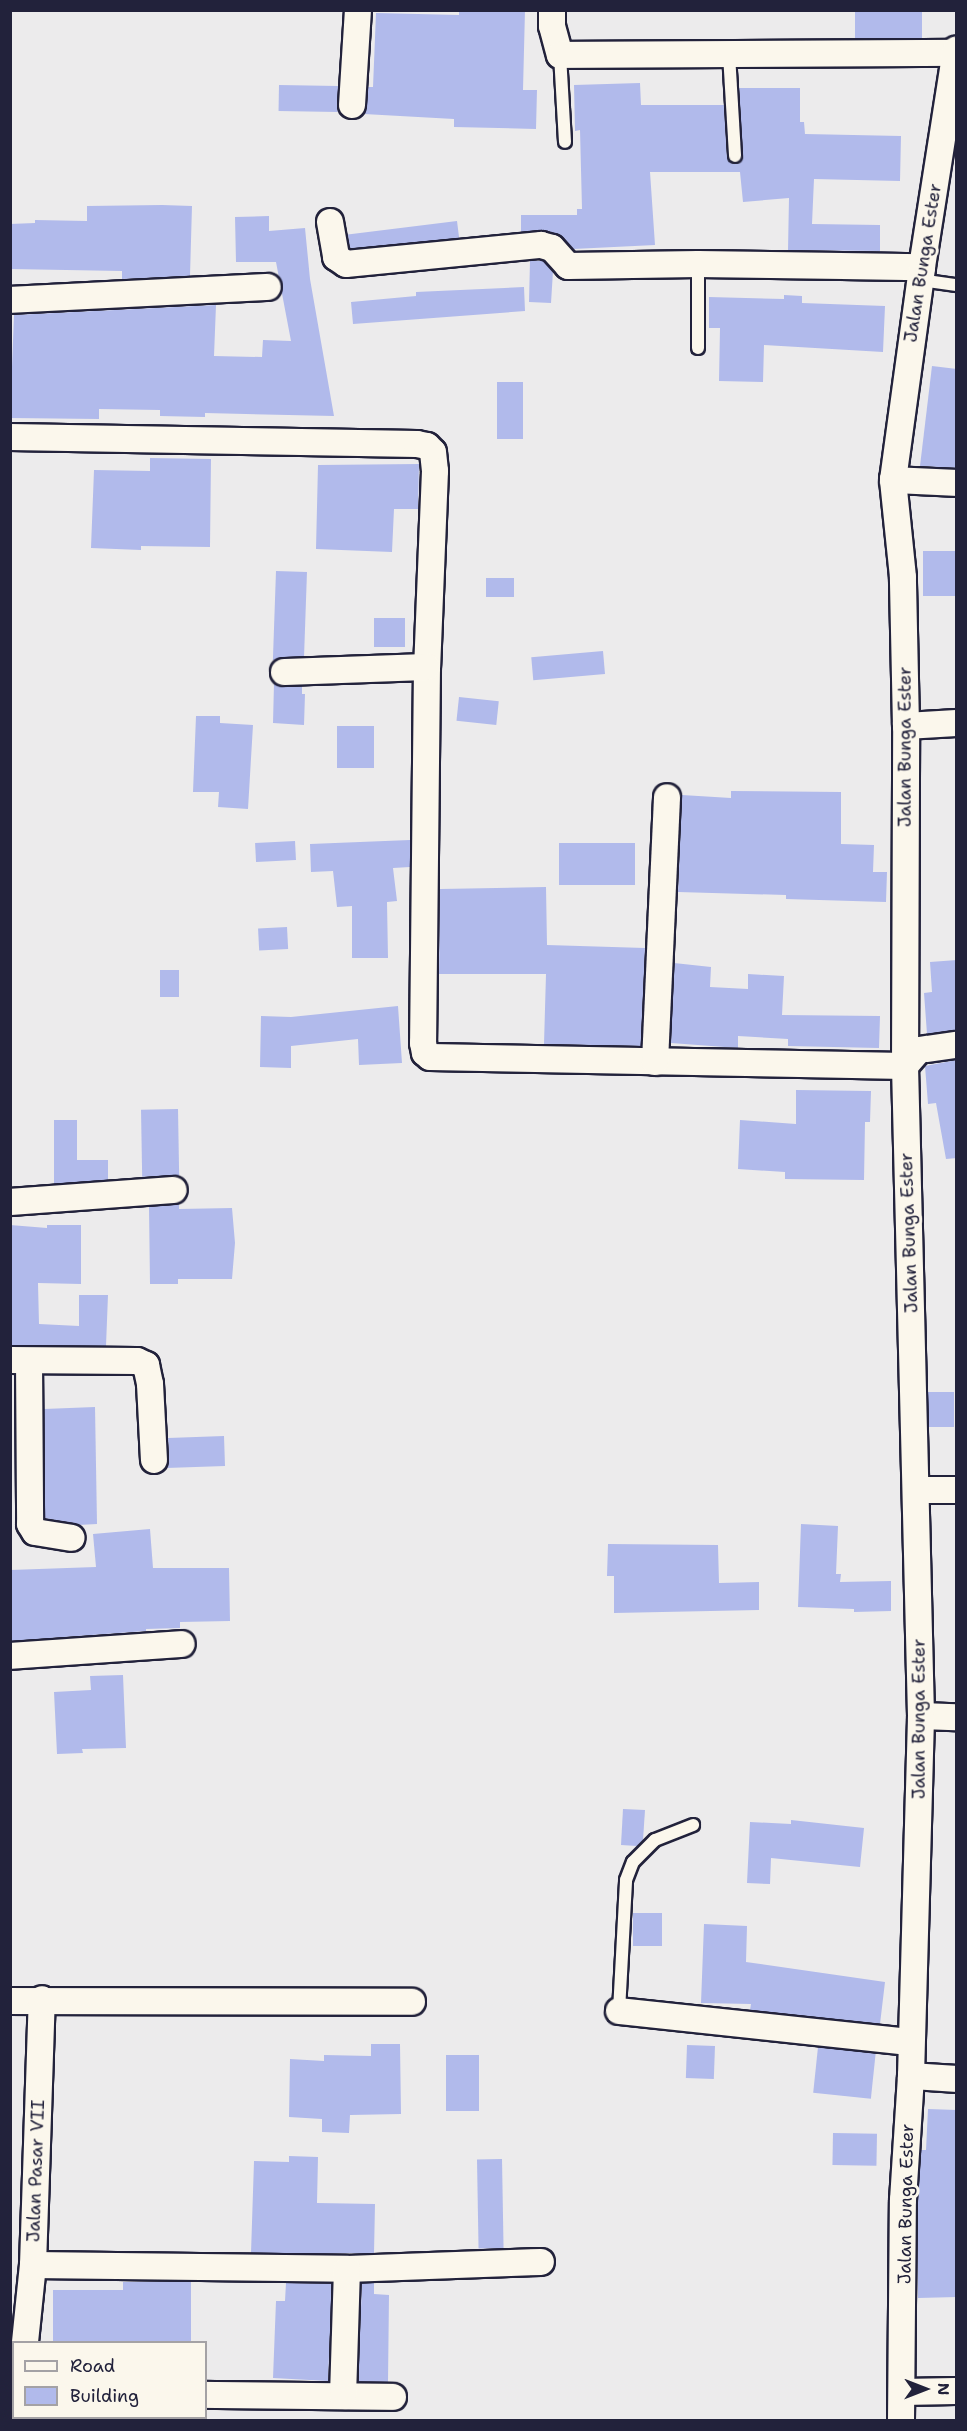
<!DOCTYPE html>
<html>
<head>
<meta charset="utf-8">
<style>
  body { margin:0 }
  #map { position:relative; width:967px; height:2431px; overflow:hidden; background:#ecebec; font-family:"Shantell Sans",sans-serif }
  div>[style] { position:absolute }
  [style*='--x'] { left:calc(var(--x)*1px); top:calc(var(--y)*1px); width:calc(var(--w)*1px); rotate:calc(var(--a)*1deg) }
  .building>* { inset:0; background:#b1baeb; transform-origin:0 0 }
  .roads { filter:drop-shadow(2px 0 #22223b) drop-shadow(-2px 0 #22223b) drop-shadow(0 2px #22223b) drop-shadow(0 -2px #22223b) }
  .service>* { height:12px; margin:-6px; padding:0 6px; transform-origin:6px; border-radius:6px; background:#fbf7ec }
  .minor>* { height:26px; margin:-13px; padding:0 13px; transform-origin:13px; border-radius:13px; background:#fbf7ec }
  span { translate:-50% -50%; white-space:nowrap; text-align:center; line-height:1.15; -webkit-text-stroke:6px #fbf7ec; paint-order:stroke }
  .street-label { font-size:18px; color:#22223b }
  .frame { position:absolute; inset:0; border:12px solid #22223b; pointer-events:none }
  .legend { position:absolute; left:12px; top:2341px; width:195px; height:78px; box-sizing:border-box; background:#fbf7ec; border:2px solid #a4a2a5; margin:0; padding:8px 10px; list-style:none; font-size:18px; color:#22223b }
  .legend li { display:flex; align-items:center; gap:12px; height:30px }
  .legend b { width:30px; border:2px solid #a4a2a5 }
  .north { position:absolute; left:895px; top:2359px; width:60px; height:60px; -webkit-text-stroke:4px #fbf7ec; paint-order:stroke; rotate:90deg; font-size:16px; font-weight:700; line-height:24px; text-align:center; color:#22223b }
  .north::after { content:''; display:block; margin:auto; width:21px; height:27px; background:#22223b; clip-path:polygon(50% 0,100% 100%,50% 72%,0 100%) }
</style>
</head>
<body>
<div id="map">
  <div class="building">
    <i style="clip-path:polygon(459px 10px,525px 10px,523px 90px,537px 90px,536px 129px,454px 127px,454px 119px,364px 114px,368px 87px,373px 87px,376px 13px,459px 15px)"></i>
    <i style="left:855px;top:10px;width:67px;height:29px"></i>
    <i style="clip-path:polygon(640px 83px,641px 105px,724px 105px,727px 157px,735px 164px,740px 163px,743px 156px,739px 88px,800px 88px,800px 122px,804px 122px,805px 134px,901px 136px,900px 181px,814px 179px,812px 224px,880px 225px,880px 251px,788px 250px,789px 198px,743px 202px,740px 172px,650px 172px,655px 245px,573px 249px,556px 234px,540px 230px,521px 232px,521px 215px,577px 215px,577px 209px,582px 209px,580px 130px,575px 131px,574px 85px)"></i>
    <i style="left:279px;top:85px;width:59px;height:26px;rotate:1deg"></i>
    <i style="clip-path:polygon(162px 205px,192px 206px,190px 276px,122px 279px,122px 271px,10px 269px,10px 224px,35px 223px,35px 220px,87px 221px,87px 206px)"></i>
    <i style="clip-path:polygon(269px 216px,269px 231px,305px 228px,310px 279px,334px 416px,205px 413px,205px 417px,160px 416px,160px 410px,99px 409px,99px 419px,10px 418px,14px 315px,216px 305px,214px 356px,262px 357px,263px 340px,291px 341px,276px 262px,236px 262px,235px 217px)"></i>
    <i style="left:457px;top:221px;width:17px;height:110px;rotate:83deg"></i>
    <i style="clip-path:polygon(530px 261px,544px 261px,553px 271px,551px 303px,529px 302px)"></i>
    <i style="clip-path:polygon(524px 287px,525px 311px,353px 324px,351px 302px,416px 296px,416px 292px)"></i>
    <i style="clip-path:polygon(784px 295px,802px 296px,802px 303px,885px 306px,883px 352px,764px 345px,763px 382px,719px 381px,720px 328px,709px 328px,709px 297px,784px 299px)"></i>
    <i style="clip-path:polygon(932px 366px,957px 369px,957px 468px,920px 466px)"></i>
    <i style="left:497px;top:382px;width:26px;height:57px"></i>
    <i style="clip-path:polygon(150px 458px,211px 459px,210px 547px,141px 546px,141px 550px,91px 548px,94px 470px,150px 471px)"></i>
    <i style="clip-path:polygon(419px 464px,418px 509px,394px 509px,392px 552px,316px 549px,318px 465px)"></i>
    <i style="left:923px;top:551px;width:32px;height:45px"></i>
    <i style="left:276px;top:571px;width:31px;height:89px;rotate:2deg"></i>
    <i style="left:486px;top:578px;width:28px;height:19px"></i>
    <i style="left:374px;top:618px;width:31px;height:29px"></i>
    <i style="left:603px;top:651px;width:23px;height:72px;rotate:85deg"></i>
    <i style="clip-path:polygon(274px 683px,284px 687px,302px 686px,302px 694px,305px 694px,304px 725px,273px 723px)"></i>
    <i style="left:459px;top:697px;width:40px;height:24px;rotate:6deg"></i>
    <i style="clip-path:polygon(196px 716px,220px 716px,220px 723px,253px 725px,248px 809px,218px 807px,219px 792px,193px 792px)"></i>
    <i style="left:337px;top:726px;width:37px;height:42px"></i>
    <i style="clip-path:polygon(731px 791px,841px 792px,841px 844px,874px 845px,873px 872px,887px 872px,886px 902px,786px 899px,786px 895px,678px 892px,682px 795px,731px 798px)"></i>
    <i style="clip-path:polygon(410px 840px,410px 867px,393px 868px,397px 901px,387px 902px,388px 958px,352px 958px,352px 906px,337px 907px,333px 871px,311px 872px,310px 844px)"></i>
    <i style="left:295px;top:841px;width:19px;height:40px;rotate:87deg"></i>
    <i style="left:635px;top:843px;width:42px;height:76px;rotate:90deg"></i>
    <i style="clip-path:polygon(546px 887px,547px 945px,645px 948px,641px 1046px,544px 1044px,546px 974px,439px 974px,440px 889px)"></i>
    <i style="left:287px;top:927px;width:22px;height:29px;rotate:87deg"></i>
    <i style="clip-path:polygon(957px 960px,957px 1030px,927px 1034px,924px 993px,932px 992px,930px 962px)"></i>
    <i style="clip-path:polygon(674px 963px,711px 967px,710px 987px,748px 989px,748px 974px,784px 976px,782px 1015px,880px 1016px,879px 1048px,788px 1046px,788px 1039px,738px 1036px,738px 1048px,671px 1043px)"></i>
    <i style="left:160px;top:970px;width:19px;height:27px"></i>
    <i style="clip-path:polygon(398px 1006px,402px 1063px,359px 1065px,358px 1039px,291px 1046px,291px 1068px,260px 1067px,261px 1016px,291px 1017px)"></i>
    <i style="clip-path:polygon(957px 1060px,957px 1158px,946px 1159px,936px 1103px,928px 1104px,925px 1066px)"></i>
    <i style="clip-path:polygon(796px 1090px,871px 1091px,870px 1122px,865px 1122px,864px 1180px,785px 1179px,785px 1172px,738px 1169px,740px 1120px,796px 1124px)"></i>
    <i style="left:178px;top:1109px;width:67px;height:37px;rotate:89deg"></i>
    <i style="clip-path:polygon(54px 1120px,77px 1120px,77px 1160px,108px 1160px,108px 1180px,54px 1184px)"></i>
    <i style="clip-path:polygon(179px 1204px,179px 1209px,232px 1208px,235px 1243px,232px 1279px,178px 1279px,178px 1284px,150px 1284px,149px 1207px)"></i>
    <i style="clip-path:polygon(10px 1225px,47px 1228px,47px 1225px,81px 1225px,81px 1284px,38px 1283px,39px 1324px,79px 1326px,79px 1295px,108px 1295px,106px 1346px,11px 1345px)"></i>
    <i style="left:928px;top:1392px;width:26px;height:35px"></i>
    <i style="clip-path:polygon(95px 1407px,97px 1524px,78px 1525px,45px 1518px,44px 1409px)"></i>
    <i style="clip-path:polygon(224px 1436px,225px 1466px,166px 1468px,169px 1459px,168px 1438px)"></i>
    <i style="clip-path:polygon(801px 1524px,838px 1526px,836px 1574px,841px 1574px,840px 1582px,891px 1581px,891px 1611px,854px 1612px,854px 1609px,798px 1607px)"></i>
    <i style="clip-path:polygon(150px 1529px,153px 1568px,229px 1568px,230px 1621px,180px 1622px,180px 1628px,146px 1629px,146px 1631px,10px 1641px,10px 1570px,96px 1567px,93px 1534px)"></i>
    <i style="clip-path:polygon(608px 1544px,718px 1545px,719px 1583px,759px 1582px,759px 1610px,614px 1613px,614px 1576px,607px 1576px)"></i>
    <i style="clip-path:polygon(123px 1675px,126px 1748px,82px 1749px,83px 1753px,57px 1754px,54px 1692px,91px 1690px,90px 1676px)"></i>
    <i style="clip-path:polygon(623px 1809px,645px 1810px,643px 1840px,637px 1846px,621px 1845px)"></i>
    <i style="clip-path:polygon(791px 1820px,864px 1828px,860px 1867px,771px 1858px,770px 1884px,747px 1883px,750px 1822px,791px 1824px)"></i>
    <i style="left:633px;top:1913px;width:29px;height:33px"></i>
    <i style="clip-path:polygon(704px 1924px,747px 1926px,746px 1962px,885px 1982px,880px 2024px,750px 2010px,751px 2004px,701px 2003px)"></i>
    <i style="clip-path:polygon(371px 2044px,400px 2044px,401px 2114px,350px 2115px,349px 2133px,322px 2132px,322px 2119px,289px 2117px,290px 2059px,324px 2061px,324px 2055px,371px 2056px)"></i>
    <i style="left:687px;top:2045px;width:28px;height:33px;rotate:2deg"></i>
    <i style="left:818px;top:2047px;width:58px;height:46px;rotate:6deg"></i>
    <i style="left:446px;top:2055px;width:33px;height:56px"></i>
    <i style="clip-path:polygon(928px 2109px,957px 2110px,957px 2297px,918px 2298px,918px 2201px,921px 2150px,926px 2150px)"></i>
    <i style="left:833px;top:2133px;width:44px;height:32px;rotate:1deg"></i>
    <i style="clip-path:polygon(289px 2156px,318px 2157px,317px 2203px,375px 2204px,374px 2253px,251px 2253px,254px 2161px,289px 2162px)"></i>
    <i style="left:502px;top:2159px;width:89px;height:25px;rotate:89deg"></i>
    <i style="clip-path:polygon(123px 2282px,191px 2282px,191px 2343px,53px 2343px,53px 2290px,123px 2290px)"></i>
    <i style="clip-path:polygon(286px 2283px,332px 2284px,328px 2381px,273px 2378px,276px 2301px,285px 2301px)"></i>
    <i style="clip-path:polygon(362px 2283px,374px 2283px,374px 2294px,389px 2295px,388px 2382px,358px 2382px)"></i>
  </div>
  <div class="roads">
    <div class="service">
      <i style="--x:729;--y:54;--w:102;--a:86.6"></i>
      <i style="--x:560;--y:55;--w:87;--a:86.7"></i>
      <i style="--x:698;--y:264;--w:84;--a:90"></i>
      <i style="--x:920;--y:280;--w:36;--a:8"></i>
      <i style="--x:619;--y:2011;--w:131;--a:-86.9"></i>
      <i style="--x:626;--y:1880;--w:19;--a:-69"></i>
      <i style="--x:633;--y:1862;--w:31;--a:-45"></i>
      <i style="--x:655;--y:1840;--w:41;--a:-21.5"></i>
    </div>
    <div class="minor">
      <i style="--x:552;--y:10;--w:16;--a:90"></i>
      <i style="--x:552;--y:26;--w:30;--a:75"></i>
      <i style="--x:560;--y:55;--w:396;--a:-0.3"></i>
      <i style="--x:352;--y:105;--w:95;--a:-86.4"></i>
      <i style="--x:330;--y:222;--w:36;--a:80"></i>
      <i style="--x:336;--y:257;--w:12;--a:35"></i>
      <i style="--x:346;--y:264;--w:196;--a:-5.6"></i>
      <i style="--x:541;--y:245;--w:11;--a:15"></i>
      <i style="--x:552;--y:248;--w:24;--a:48"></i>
      <i style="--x:568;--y:266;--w:130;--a:-0.9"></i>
      <i style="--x:698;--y:264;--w:224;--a:0.8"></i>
      <i style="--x:10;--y:300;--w:258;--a:-2.9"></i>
      <i style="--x:10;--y:437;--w:407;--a:1"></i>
      <i style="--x:417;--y:444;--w:10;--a:11"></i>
      <i style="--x:427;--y:446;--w:8;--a:45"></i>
      <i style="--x:433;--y:452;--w:19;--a:84"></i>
      <i style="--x:435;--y:471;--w:196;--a:92.3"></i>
      <i style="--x:427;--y:667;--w:376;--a:90.6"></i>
      <i style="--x:423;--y:1043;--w:10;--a:79"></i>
      <i style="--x:425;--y:1053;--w:6;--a:39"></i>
      <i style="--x:430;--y:1057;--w:475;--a:1.1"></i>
      <i style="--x:905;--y:1066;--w:21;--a:-49"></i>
      <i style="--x:919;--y:1050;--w:37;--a:-8"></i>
      <i style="--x:893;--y:480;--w:63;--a:2.7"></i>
      <i style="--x:284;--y:672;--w:143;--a:-2"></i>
      <i style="--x:906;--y:726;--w:50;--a:-3.4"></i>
      <i style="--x:655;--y:1062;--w:265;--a:-87.4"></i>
      <i style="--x:10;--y:1202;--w:164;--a:-4.2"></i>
      <i style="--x:10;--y:1360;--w:127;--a:0.5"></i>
      <i style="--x:137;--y:1361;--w:10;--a:24"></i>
      <i style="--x:146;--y:1365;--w:19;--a:78"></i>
      <i style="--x:150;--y:1384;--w:76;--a:87"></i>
      <i style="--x:29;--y:1361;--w:163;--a:89.6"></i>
      <i style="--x:30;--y:1524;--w:9;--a:58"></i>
      <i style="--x:35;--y:1532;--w:37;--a:9"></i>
      <i style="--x:917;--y:1490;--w:39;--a:0"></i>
      <i style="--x:10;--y:1656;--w:172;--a:-4"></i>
      <i style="--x:921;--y:1716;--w:35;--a:2"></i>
      <i style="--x:10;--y:2001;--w:402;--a:0.1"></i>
      <i style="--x:619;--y:2011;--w:293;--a:6.1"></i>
      <i style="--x:911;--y:2076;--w:45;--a:3.8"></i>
      <i style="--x:33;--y:2265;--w:314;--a:0.7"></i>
      <i style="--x:347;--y:2269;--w:194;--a:-2.1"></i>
      <i style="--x:25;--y:2342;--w:77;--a:-84.1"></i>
      <i style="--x:33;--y:2265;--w:266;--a:-88.1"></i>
      <i style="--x:10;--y:2358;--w:4;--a:0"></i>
      <i style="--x:902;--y:2392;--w:54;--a:-1.1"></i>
      <i style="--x:206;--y:2395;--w:187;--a:0.6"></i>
      <i style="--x:343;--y:2396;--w:127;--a:-88.2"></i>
      <i style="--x:24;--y:2420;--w:2;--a:-90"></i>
      <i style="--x:901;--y:2420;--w:220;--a:-89.5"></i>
      <i style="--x:903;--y:2200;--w:124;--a:-86.3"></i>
      <i style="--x:911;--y:2076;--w:360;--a:-88.4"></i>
      <i style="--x:921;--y:1716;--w:650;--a:-91.41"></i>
      <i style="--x:905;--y:1066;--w:340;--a:-89.8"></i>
      <i style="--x:906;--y:726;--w:149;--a:-91.2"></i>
      <i style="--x:903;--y:577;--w:98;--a:-95.9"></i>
      <i style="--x:893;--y:480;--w:215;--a:-82.2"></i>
      <i style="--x:922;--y:267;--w:220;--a:-81.1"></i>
    </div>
  </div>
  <div class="street-label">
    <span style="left:923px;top:263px;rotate:-81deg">Jalan Bunga Ester</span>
    <span style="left:905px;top:747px;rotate:-90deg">Jalan Bunga Ester</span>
    <span style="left:909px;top:1233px;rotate:-92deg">Jalan Bunga Ester</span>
    <span style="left:919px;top:1719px;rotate:-90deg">Jalan Bunga Ester</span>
    <span style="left:36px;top:2171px;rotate:-88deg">Jalan Pasar VII</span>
    <span style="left:906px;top:2204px;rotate:-89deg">Jalan Bunga Ester</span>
  </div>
  <div class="frame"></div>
  <ul class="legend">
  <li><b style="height:8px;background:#fbf7ec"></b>Road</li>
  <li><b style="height:16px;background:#b1baeb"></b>Building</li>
  </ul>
  <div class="north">N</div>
</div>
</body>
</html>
